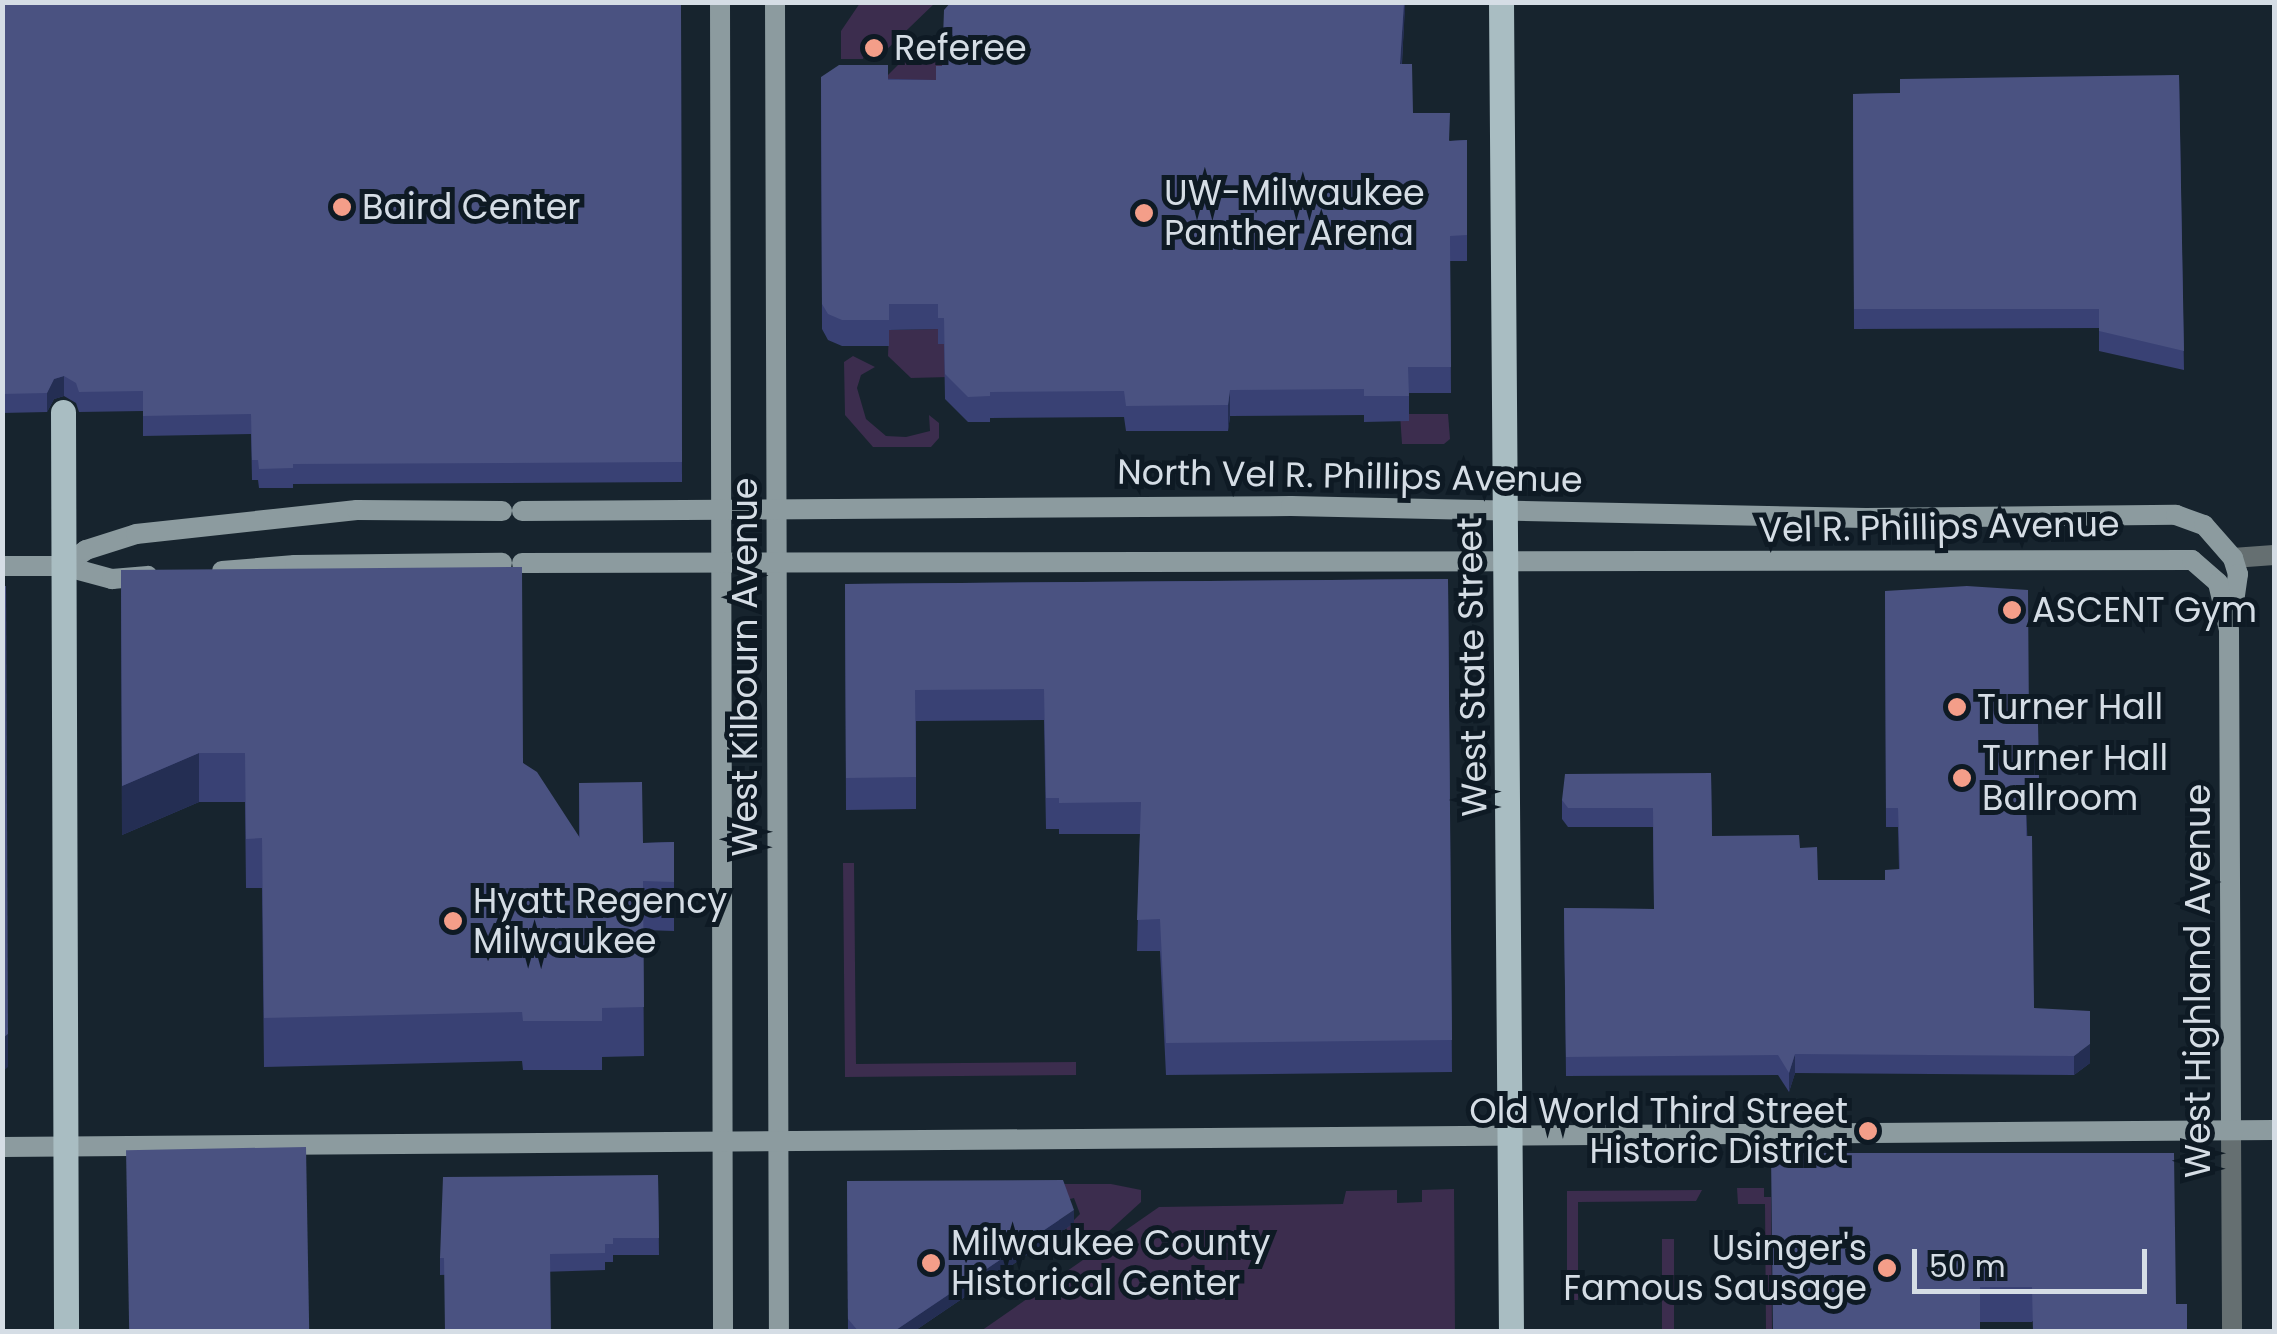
<!DOCTYPE html>
<html>
<head>
<meta charset="utf-8">
<style>
  body { margin:0 }
  #map { position:relative; width:2277px; height:1334px; overflow:hidden; background:#17242e; font-family:Poppins,sans-serif }
  div>[style] { position:absolute }
  [style*='--x'] { left:calc(var(--x)*1px); top:calc(var(--y)*1px); width:calc(var(--w)*1px); rotate:calc(var(--a)*1deg) }
  .green>* { inset:0; background:#3c2d4e; transform-origin:0 0 }
  .street>* { height:20px; margin:-10px; padding:0 10px; transform-origin:10px; border-radius:10px; background:#656f71 }
  .secondary>* { height:20px; margin:-10px; padding:0 10px; transform-origin:10px; border-radius:10px; background:#8c9b9f }
  .primary>* { height:25px; margin:-12.5px; padding:0 12.5px; transform-origin:12.5px; border-radius:12.5px; background:#a9bdc2 }
  .wall>* { inset:0; background:#394174 }
  .shaded-wall>* { inset:0; background:#242e53 }
  .building>* { inset:0; background:#4a5281; transform-origin:0 0 }
  .dots>* { width:28px; height:28px; translate:-50% -50%; box-sizing:border-box; border:5px solid #0e1a24; border-radius:50% }
  span { translate:-50% -50%; white-space:nowrap; text-align:center; line-height:1.15; -webkit-text-stroke:10px #0e1a24; paint-order:stroke }
  .poi-label { font-size:35px; color:#d5dde5 }
  .left { translate:0 -50%; text-align:left }
  .right { translate:-100% -50%; text-align:right }
  .street-label { font-size:35px; color:#d5dde5 }
  .frame { position:absolute; inset:0; border:5px solid #d5dde5; pointer-events:none }
  .scale { position:absolute; left:1912px; top:1249px; width:235px; height:45px; box-sizing:border-box; border:5px solid #d5dde5; border-top:0; padding-left:12px; font-size:30px; line-height:35px; white-space:nowrap; color:#d5dde5; -webkit-text-stroke:8px #0e1a24; paint-order:stroke }
</style>
</head>
<body>
<div id="map">
  <div class="green">
    <i style="clip-path:polygon(860px 3px,860px 2px,935px 3px,882px 54px,877px 40px,869px 39px,863px 59px,841px 59px,841px 31px)"></i>
    <i style="clip-path:polygon(925px 38px,932px 38px,932px 52px,947px 53px,947px 91px,873px 90px)"></i>
    <i style="clip-path:polygon(938px 329px,949px 343px,949px 377px,911px 378px,888px 356px,889px 330px)"></i>
    <i style="clip-path:polygon(853px 356px,875px 367px,861px 375px,857px 388px,866px 419px,886px 436px,906px 437px,930px 431px,929px 415px,939px 423px,939px 438px,931px 447px,873px 447px,845px 415px,844px 362px)"></i>
    <i style="clip-path:polygon(1400px 414px,1448px 414px,1450px 439px,1444px 444px,1402px 444px)"></i>
    <i style="clip-path:polygon(843px 863px,854px 863px,856px 1064px,1076px 1062px,1076px 1075px,845px 1077px)"></i>
    <i style="clip-path:polygon(970px 1184px,1111px 1184px,1141px 1190px,1141px 1202px,1097px 1242px,1075px 1242px,1066px 1228px,1080px 1214px,1074px 1198px,1066px 1200px)"></i>
    <i style="clip-path:polygon(1737px 1188px,1764px 1188px,1764px 1197px,1771px 1197px,1772px 1331px,1766px 1331px,1765px 1204px,1738px 1204px)"></i>
    <i style="clip-path:polygon(1454px 1189px,1455px 1331px,981px 1331px,1159px 1207px,1343px 1204px,1346px 1191px,1397px 1190px,1397px 1203px,1422px 1202px,1422px 1190px)"></i>
    <i style="clip-path:polygon(1702px 1190px,1696px 1201px,1578px 1202px,1578px 1300px,1567px 1300px,1567px 1191px)"></i>
    <i style="left:1662px;top:1239px;width:12px;height:92px"></i>
  </div>
  <div class="street">
    <i style="--x:2233;--y:558;--w:41;--a:-4.2"></i>
    <i style="--x:2231;--y:1130;--w:202;--a:89.7"></i>
  </div>
  <div class="secondary">
    <i style="--x:720;--y:2;--w:1330;--a:89.87"></i>
    <i style="--x:775;--y:2;--w:1330;--a:89.83"></i>
    <i style="--x:522;--y:511;--w:769;--a:-0.37"></i>
    <i style="--x:1291;--y:506;--w:575;--a:1.2"></i>
    <i style="--x:1866;--y:518;--w:310;--a:-0.6"></i>
    <i style="--x:2176;--y:515;--w:30;--a:20"></i>
    <i style="--x:2204;--y:525;--w:44;--a:48.7"></i>
    <i style="--x:2233;--y:558;--w:17;--a:73"></i>
    <i style="--x:2238;--y:574;--w:42;--a:98.1"></i>
    <i style="--x:522;--y:563;--w:1670;--a:-0.1"></i>
    <i style="--x:2192;--y:560;--w:35;--a:41"></i>
    <i style="--x:2218;--y:583;--w:48;--a:76.8"></i>
    <i style="--x:2229;--y:630;--w:500;--a:89.77"></i>
    <i style="--x:2;--y:566;--w:62;--a:0"></i>
    <i style="--x:64;--y:566;--w:50;--a:15.2"></i>
    <i style="--x:112;--y:579;--w:36;--a:-5"></i>
    <i style="--x:64;--y:566;--w:27;--a:-36"></i>
    <i style="--x:86;--y:550;--w:52;--a:-17.7"></i>
    <i style="--x:136;--y:534;--w:222;--a:-6.2"></i>
    <i style="--x:357;--y:510;--w:145;--a:0.4"></i>
    <i style="--x:222;--y:571;--w:73;--a:-4.7"></i>
    <i style="--x:295;--y:565;--w:207;--a:-0.6"></i>
    <i style="--x:2;--y:1147;--w:2272;--a:-0.43"></i>
  </div>
  <div class="primary">
    <i style="--x:1501;--y:2;--w:1330;--a:89.57"></i>
    <i style="--x:63;--y:412;--w:920;--a:89.81"></i>
  </div>
  <div class="wall">
    <i style="clip-path:polygon(2px 2px,681px 2px,682px 482px,293px 484px,293px 488px,259px 488px,258px 480px,252px 480px,251px 434px,143px 436px,143px 411px,79px 412px,76px 403px,64px 396px,54px 399px,47px 412px,2px 413px)"></i>
    <i style="clip-path:polygon(1405px 2px,1402px 64px,1413px 113px,1450px 141px,1467px 140px,1467px 261px,1450px 261px,1451px 393px,1409px 393px,1409px 421px,1364px 422px,1364px 415px,1230px 416px,1228px 431px,1126px 431px,1124px 417px,990px 418px,990px 422px,968px 422px,945px 399px,944px 344px,938px 344px,938px 329px,889px 330px,889px 346px,842px 346px,828px 340px,822px 329px,821px 77px,936px 80px)"></i>
    <i style="clip-path:polygon(2179px 75px,2184px 370px,2099px 351px,2099px 328px,1854px 329px,1853px 94px,1900px 93px)"></i>
    <i style="clip-path:polygon(121px 570px,523px 763px,579px 837px,579px 783px,643px 843px,674px 842px,674px 931px,643px 930px,644px 1056px,602px 1057px,602px 1070px,523px 1070px,522px 1061px,264px 1067px,262px 888px,246px 888px,245px 802px,199px 802px,122px 835px)"></i>
    <i style="clip-path:polygon(1448px 579px,1452px 1072px,1166px 1075px,1160px 951px,1137px 951px,1140px 834px,1059px 834px,1059px 829px,1046px 829px,1044px 720px,916px 721px,916px 809px,846px 810px,845px 584px)"></i>
    <i style="clip-path:polygon(1885px 591px,2029px 724px,2038px 724px,2039px 802px,2026px 803px,2034px 1008px,2090px 1063px,2074px 1075px,1795px 1073px,1789px 1092px,1778px 1075px,1566px 1076px,1564px 908px,1654px 909px,1653px 827px,1568px 827px,1562px 819px,1562px 800px,1711px 773px,1712px 836px,1800px 848px,1818px 880px,1885px 880px,1899px 869px,1898px 827px,1886px 827px)"></i>
    <i style="clip-path:polygon(2174px 1153px,2032px 1322px,1980px 1322px,1772px 1332px)"></i>
    <i style="clip-path:polygon(658px 1175px,659px 1255px,613px 1255px,613px 1262px,605px 1262px,605px 1270px,440px 1275px,440px 1258px)"></i>
    <i style="clip-path:polygon(847px 1181px,1074px 1223px,913px 1332px,848px 1332px)"></i>
  </div>
  <div class="shaded-wall">
    <i style="clip-path:polygon(1404px 2px,1405px 10px,1400px 89px,1400px 64px)"></i>
    <i style="clip-path:polygon(64px 376px,64px 396px,54px 399px,47px 412px,47px 393px,54px 379px)"></i>
    <i style="clip-path:polygon(1230px 390px,1230px 416px,1228px 431px,1228px 405px)"></i>
    <i style="clip-path:polygon(199px 753px,199px 802px,122px 835px,122px 786px)"></i>
    <i style="clip-path:polygon(8px 1034px,8px 1067px,2px 1072px,2px 1039px)"></i>
    <i style="clip-path:polygon(2090px 1044px,2090px 1063px,2074px 1075px,2074px 1056px)"></i>
    <i style="clip-path:polygon(1795px 1054px,1795px 1073px,1789px 1092px,1789px 1073px)"></i>
    <i style="clip-path:polygon(1074px 1210px,1074px 1223px,913px 1332px,893px 1332px)"></i>
  </div>
  <div class="building">
    <i style="clip-path:polygon(2px 2px,681px 2px,682px 462px,293px 464px,293px 468px,259px 469px,258px 460px,252px 460px,251px 414px,143px 416px,143px 391px,79px 392px,76px 383px,64px 376px,54px 379px,47px 393px,2px 394px)"></i>
    <i style="clip-path:polygon(951px 2px,1404px 2px,1400px 64px,1412px 64px,1413px 113px,1450px 113px,1449px 141px,1467px 140px,1467px 235px,1450px 236px,1451px 367px,1408px 367px,1409px 396px,1364px 396px,1364px 389px,1230px 390px,1228px 405px,1126px 406px,1124px 391px,990px 392px,990px 396px,968px 397px,945px 374px,944px 318px,938px 318px,938px 304px,889px 304px,889px 320px,842px 320px,828px 314px,822px 304px,821px 77px,839px 65px,888px 65px,888px 80px,936px 80px,936px 66px,942px 66px,944px 10px)"></i>
    <i style="clip-path:polygon(2179px 75px,2184px 351px,2099px 331px,2099px 309px,1854px 309px,1853px 94px,1900px 93px,1900px 79px)"></i>
    <i style="clip-path:polygon(522px 567px,523px 763px,537px 772px,580px 838px,579px 783px,642px 782px,643px 843px,674px 842px,674px 882px,643px 881px,644px 1007px,602px 1008px,602px 1021px,523px 1021px,522px 1012px,264px 1018px,262px 838px,246px 839px,245px 753px,199px 753px,122px 786px,121px 570px)"></i>
    <i style="clip-path:polygon(1448px 579px,1452px 1040px,1166px 1043px,1160px 919px,1137px 920px,1141px 802px,1059px 803px,1059px 798px,1046px 798px,1044px 689px,915px 690px,916px 777px,846px 778px,845px 584px)"></i>
    <i style="clip-path:polygon(2px 586px,6px 586px,8px 1034px,2px 1039px)"></i>
    <i style="clip-path:polygon(1967px 586px,2028px 590px,2029px 724px,2038px 724px,2039px 783px,2026px 783px,2026px 836px,2032px 836px,2034px 1008px,2090px 1011px,2090px 1044px,2074px 1056px,1795px 1054px,1789px 1073px,1778px 1055px,1566px 1057px,1564px 908px,1654px 909px,1653px 808px,1568px 808px,1562px 800px,1565px 774px,1711px 773px,1712px 836px,1799px 835px,1800px 848px,1817px 847px,1818px 880px,1885px 880px,1885px 870px,1900px 869px,1898px 808px,1886px 808px,1885px 591px)"></i>
    <i style="left:306px;top:1147px;width:185px;height:180px;rotate:89deg"></i>
    <i style="clip-path:polygon(1771px 1153px,2174px 1153px,2176px 1304px,2187px 1304px,2187px 1332px,2033px 1332px,2032px 1287px,1980px 1287px,1980px 1332px,1773px 1332px)"></i>
    <i style="clip-path:polygon(658px 1175px,659px 1238px,613px 1238px,613px 1244px,605px 1244px,605px 1253px,550px 1254px,551px 1332px,445px 1332px,444px 1258px,440px 1258px,443px 1177px)"></i>
    <i style="clip-path:polygon(1063px 1180px,1074px 1210px,893px 1332px,859px 1332px,848px 1319px,847px 1181px)"></i>
  </div>
  <div class="dots">
    <i style="left:874px;top:48px;background:#f49e89"></i>
    <i style="left:342px;top:207px;background:#f49e89"></i>
    <i style="left:1144px;top:213px;background:#f49e89"></i>
    <i style="left:2012px;top:610px;background:#f49e89"></i>
    <i style="left:1957px;top:707px;background:#f49e89"></i>
    <i style="left:1962px;top:778px;background:#f49e89"></i>
    <i style="left:453px;top:921px;background:#f49e89"></i>
    <i style="left:1868px;top:1131px;background:#f49e89"></i>
    <i style="left:931px;top:1263px;background:#f49e89"></i>
    <i style="left:1887px;top:1268px;background:#f49e89"></i>
  </div>
  <div class="poi-label">
    <span class="left" style="left:894px;top:48px">Referee</span>
    <span class="left" style="left:1164px;top:213px">UW-Milwaukee<br>Panther Arena</span>
    <span class="left" style="left:362px;top:207px">Baird Center</span>
    <span class="left" style="left:2032px;top:610px">ASCENT Gym</span>
    <span class="left" style="left:1977px;top:707px">Turner Hall</span>
    <span class="left" style="left:1982px;top:778px">Turner Hall<br>Ballroom</span>
    <span class="left" style="left:473px;top:921px">Hyatt Regency<br>Milwaukee</span>
    <span class="right" style="left:1848px;top:1131px">Old World Third Street<br>Historic District</span>
    <span class="left" style="left:951px;top:1263px">Milwaukee County<br>Historical Center</span>
    <span class="right" style="left:1867px;top:1268px">Usinger's<br>Famous Sausage</span>
  </div>
  <div class="street-label">
    <span style="left:1350px;top:476px;rotate:1deg">North Vel R. Phillips Avenue</span>
    <span style="left:1939px;top:527px;rotate:-1deg">Vel R. Phillips Avenue</span>
    <span style="left:745px;top:667px;rotate:-90deg">West Kilbourn Avenue</span>
    <span style="left:1472px;top:667px;rotate:-91deg">West State Street</span>
    <span style="left:2198px;top:981px;rotate:-90deg">West Highland Avenue</span>
  </div>
  <div class="frame"></div>
  <div class="scale">50 m</div>
</div>
</body>
</html>
